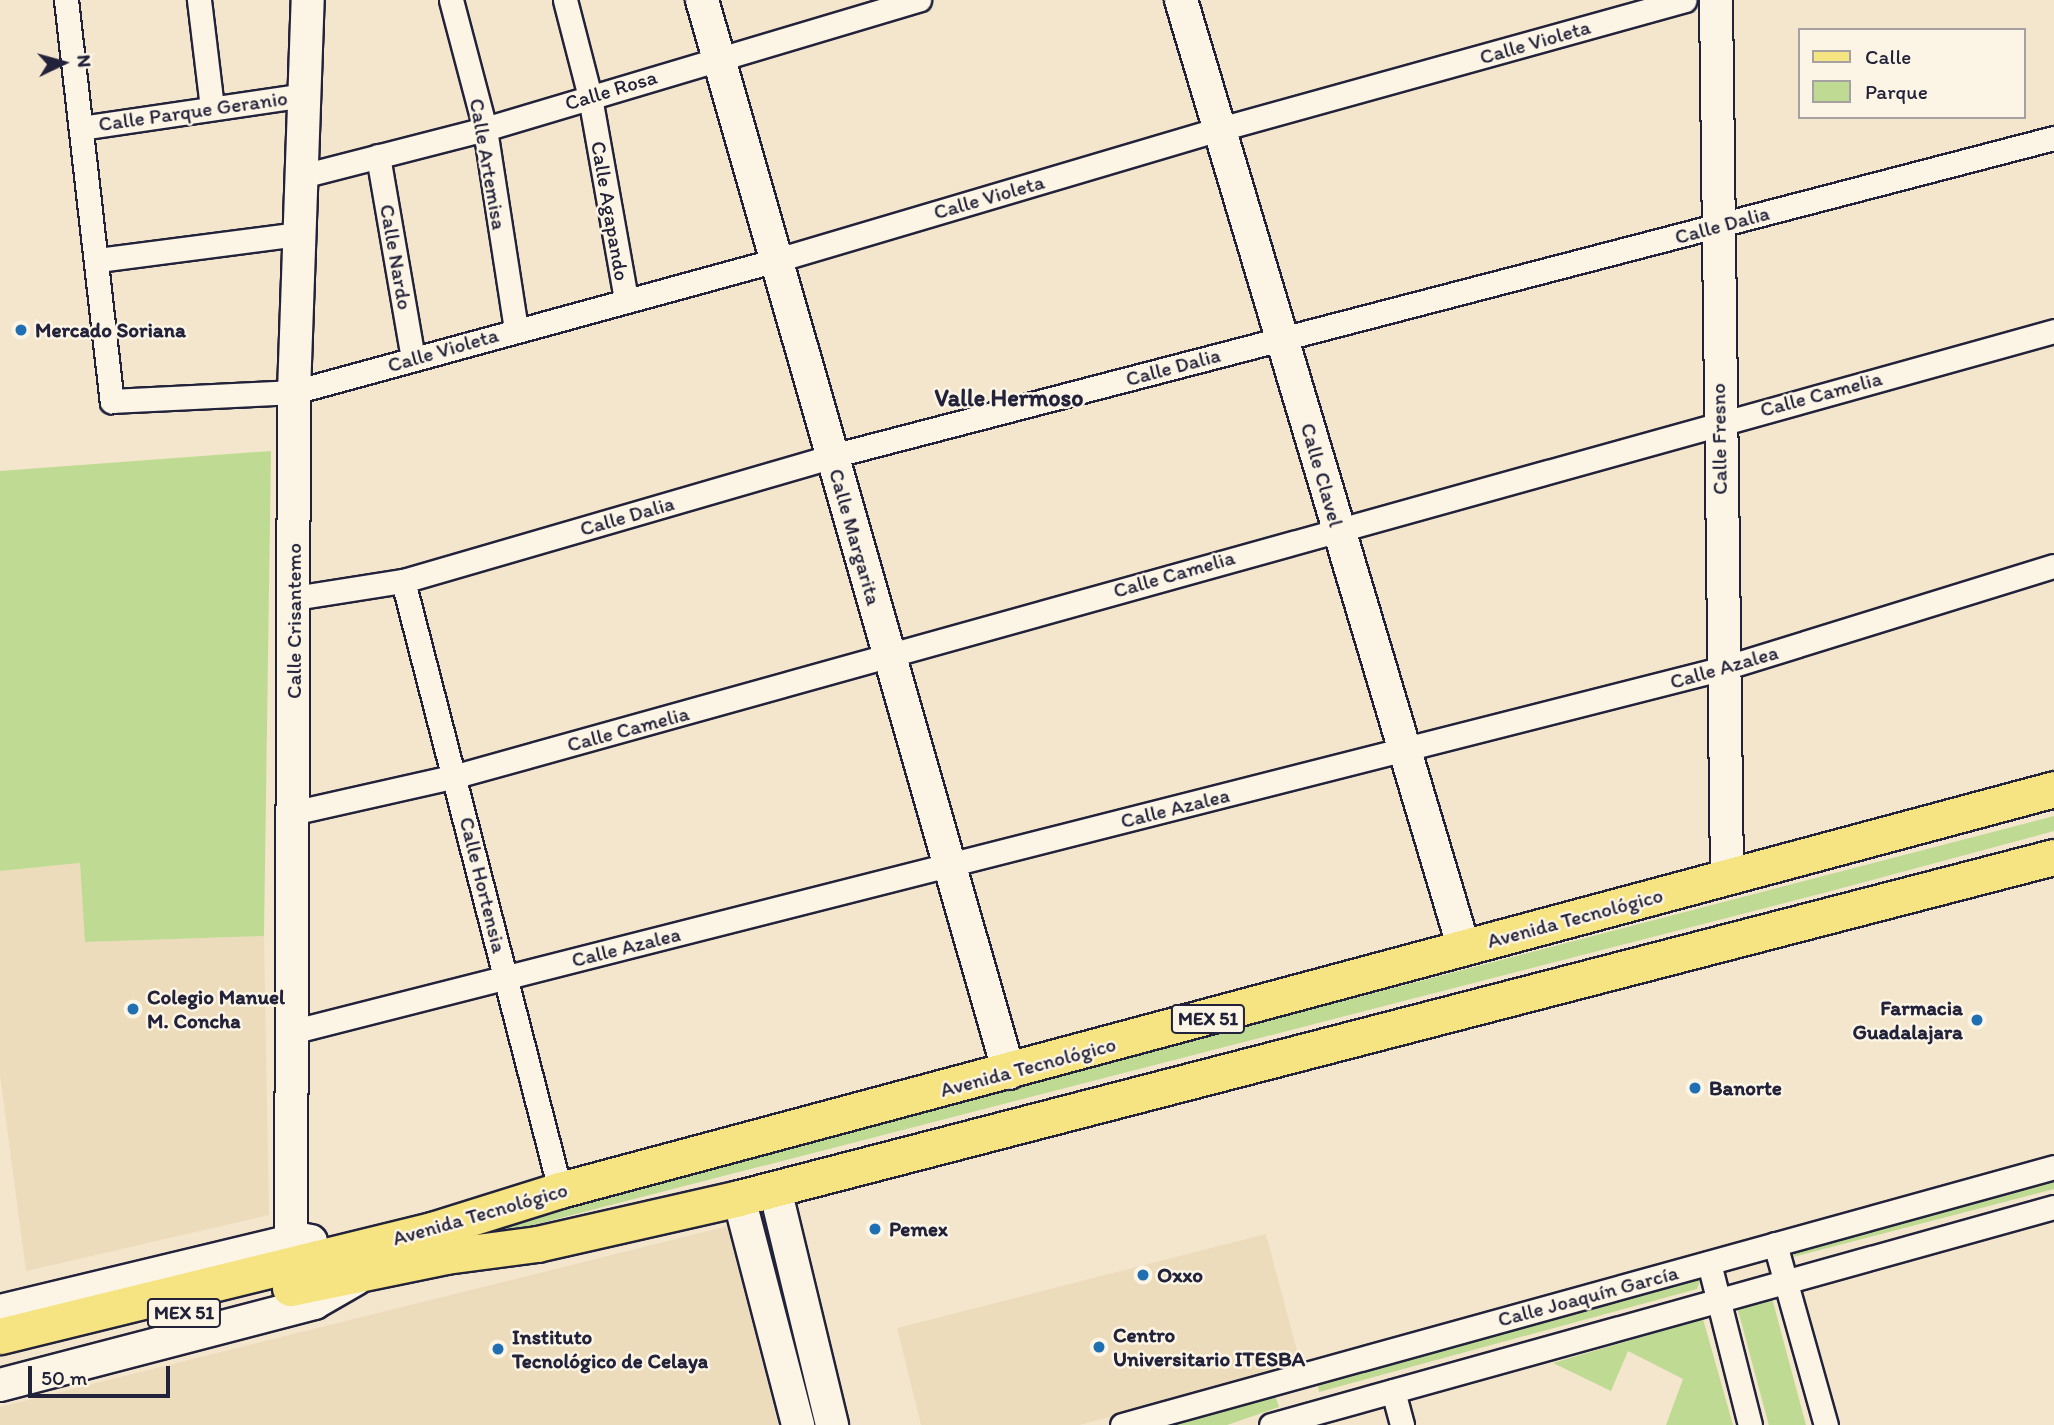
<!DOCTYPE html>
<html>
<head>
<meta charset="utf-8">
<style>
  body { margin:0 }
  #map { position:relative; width:2054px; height:1425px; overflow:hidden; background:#f3e6cc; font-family:Itim,sans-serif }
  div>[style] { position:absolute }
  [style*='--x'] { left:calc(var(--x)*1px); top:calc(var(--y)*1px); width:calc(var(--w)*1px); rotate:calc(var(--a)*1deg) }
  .built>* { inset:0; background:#ecdcbb }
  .green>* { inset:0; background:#bfdb93; transform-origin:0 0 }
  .roads { filter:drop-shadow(2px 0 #22223b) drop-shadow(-2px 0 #22223b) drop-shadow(0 2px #22223b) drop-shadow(0 -2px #22223b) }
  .street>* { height:23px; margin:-11.5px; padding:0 11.5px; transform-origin:11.5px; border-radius:11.5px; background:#fcf5e5 }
  .secondary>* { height:32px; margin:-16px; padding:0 16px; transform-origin:16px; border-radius:16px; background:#fcf5e5 }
  .primary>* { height:35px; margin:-17.5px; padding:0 17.5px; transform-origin:17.5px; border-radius:17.5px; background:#f6e381 }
  .dots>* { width:19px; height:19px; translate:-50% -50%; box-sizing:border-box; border:4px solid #fcf5e5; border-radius:50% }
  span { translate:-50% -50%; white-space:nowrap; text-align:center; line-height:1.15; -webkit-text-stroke:5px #fcf5e5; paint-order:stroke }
  .shield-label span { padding:2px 5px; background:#fcf5e5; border:2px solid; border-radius:5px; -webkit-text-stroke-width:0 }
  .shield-label { font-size:19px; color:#22223b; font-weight:700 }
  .street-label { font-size:21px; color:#22223b }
  .poi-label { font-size:21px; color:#22223b; font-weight:700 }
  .left { translate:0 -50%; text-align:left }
  .right { translate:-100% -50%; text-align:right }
  .quarter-label { font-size:24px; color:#22223b; font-weight:700 }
  .legend { position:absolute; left:1798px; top:28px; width:228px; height:91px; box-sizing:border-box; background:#fcf5e5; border:2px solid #a5a1a1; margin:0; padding:9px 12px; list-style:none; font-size:21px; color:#22223b }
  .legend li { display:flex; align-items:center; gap:14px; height:35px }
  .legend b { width:35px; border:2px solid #a5a1a1 }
  .north { position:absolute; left:28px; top:28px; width:70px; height:70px; -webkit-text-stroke:5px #fcf5e5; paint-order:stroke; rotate:85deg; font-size:19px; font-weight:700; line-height:28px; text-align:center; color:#22223b }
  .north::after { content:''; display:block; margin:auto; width:24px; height:32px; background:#22223b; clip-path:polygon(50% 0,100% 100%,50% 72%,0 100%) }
  .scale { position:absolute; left:28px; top:1366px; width:142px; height:32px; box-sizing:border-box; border:4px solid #22223b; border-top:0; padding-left:9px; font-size:21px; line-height:24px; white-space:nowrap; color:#22223b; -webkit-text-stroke:5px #fcf5e5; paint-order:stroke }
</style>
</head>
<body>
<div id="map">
  <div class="built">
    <i style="clip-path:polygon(80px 863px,86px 942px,264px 936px,269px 1215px,26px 1271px,0 1075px,0 871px)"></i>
    <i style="clip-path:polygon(728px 1226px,778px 1425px,0 1425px,0 1407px)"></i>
    <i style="clip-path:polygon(1266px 1234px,1301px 1366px,1079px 1425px,921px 1425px,897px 1328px)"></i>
  </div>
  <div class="green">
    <i style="clip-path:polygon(271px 451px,264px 936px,85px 942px,80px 863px,0 871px,0 471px)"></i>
    <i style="clip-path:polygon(2054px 816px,2054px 831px,1831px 891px,440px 1249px,437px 1237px)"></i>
    <i style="clip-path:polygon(2054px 1177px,2054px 1189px,1793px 1257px,1795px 1249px)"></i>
    <i style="clip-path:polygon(1694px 1280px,1700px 1281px,1697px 1289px,1319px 1392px,1318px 1386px,1325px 1382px)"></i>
    <i style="left:1772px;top:1298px;width:132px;height:36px;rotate:75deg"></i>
    <i style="clip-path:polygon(1703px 1319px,1733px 1425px,1666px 1425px,1683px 1379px,1628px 1351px,1611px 1391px,1553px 1363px)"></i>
    <i style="clip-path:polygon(1269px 1395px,1275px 1395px,1279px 1407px,1227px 1425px,1159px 1425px)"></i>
  </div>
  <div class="roads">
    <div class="street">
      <i style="--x:66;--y:0;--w:404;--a:83.5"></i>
      <i style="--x:112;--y:401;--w:182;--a:-2.8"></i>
      <i style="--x:294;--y:392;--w:501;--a:-15.29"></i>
      <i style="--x:777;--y:260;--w:462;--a:-16.5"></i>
      <i style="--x:1220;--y:129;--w:482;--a:-15.5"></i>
      <i style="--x:199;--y:0;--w:108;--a:83.1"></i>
      <i style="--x:451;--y:0;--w:133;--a:75.2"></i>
      <i style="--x:485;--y:129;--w:202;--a:81.2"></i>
      <i style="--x:565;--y:0;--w:100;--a:75.5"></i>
      <i style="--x:590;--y:97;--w:206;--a:79.9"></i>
      <i style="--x:81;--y:128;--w:226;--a:-8.4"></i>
      <i style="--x:378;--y:156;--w:205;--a:80.2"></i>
      <i style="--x:302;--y:176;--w:189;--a:-14.4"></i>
      <i style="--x:485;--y:129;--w:453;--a:-16.6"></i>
      <i style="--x:98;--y:260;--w:203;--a:-7.4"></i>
      <i style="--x:403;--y:581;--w:629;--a:75.54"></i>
      <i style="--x:294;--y:598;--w:110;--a:-8.9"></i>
      <i style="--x:403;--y:581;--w:447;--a:-16.2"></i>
      <i style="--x:832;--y:456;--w:1263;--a:-14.59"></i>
      <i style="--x:292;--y:813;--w:168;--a:-12.7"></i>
      <i style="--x:456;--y:776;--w:1659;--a:-15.56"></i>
      <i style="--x:291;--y:1032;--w:1479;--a:-14.25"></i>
      <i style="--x:1724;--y:668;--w:345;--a:-17.2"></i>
      <i style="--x:1775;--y:1244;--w:188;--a:74.3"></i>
      <i style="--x:1709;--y:1263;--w:167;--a:75.8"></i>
      <i style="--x:1393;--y:1391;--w:35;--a:75"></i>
      <i style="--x:1122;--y:1425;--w:967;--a:-15.47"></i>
      <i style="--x:1271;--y:1425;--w:813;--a:-15.56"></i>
    </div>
    <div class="secondary">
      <i style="--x:702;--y:0;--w:1116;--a:74.03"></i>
      <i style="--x:1181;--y:0;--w:990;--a:73.39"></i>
      <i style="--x:1716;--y:0;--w:877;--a:89.28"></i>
      <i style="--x:775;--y:1189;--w:243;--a:76.4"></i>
      <i style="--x:739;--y:1198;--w:235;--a:75.4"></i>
      <i style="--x:291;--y:1242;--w:850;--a:-89.8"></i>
      <i style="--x:294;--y:392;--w:392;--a:-88"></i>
      <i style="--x:0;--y:1311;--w:309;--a:-13.5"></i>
      <i style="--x:300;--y:1239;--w:11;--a:10"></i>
      <i style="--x:0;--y:1385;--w:325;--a:-14.6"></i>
      <i style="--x:314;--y:1303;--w:48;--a:-29.7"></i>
    </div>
    <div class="primary">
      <i style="--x:290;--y:1288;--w:159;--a:-11.6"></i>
      <i style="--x:446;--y:1256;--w:92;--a:-7.5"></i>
      <i style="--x:537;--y:1244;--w:207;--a:-12.8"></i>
      <i style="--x:739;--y:1198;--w:1358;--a:-14.54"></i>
      <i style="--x:0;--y:1336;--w:445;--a:-13.8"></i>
      <i style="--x:432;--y:1230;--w:134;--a:-17.4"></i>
      <i style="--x:560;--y:1190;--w:1547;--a:-15.02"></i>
    </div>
  </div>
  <div class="dots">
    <i style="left:21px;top:330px;background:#1f6fb2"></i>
    <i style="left:133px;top:1009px;background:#1f6fb2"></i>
    <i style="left:1977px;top:1020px;background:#1f6fb2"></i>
    <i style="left:1695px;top:1088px;background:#1f6fb2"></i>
    <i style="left:875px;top:1229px;background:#1f6fb2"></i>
    <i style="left:1143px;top:1275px;background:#1f6fb2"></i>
    <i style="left:1099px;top:1347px;background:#1f6fb2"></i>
    <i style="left:498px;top:1349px;background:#1f6fb2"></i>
  </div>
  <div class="shield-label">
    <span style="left:1208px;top:1019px">MEX 51</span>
    <span style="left:184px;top:1313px">MEX 51</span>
  </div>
  <div class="street-label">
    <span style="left:1535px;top:42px;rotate:-16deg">Calle Violeta</span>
    <span style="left:611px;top:90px;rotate:-17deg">Calle Rosa</span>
    <span style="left:193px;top:111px;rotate:-8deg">Calle Parque Geranio</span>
    <span style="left:488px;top:164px;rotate:80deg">Calle Artemisa</span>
    <span style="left:989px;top:197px;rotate:-16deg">Calle Violeta</span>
    <span style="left:610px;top:211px;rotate:80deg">Calle Agapando</span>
    <span style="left:1722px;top:225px;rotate:-15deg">Calle Dalia</span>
    <span style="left:396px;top:257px;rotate:80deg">Calle Nardo</span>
    <span style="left:443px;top:350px;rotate:-16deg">Calle Violeta</span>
    <span style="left:1173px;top:367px;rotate:-15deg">Calle Dalia</span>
    <span style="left:1821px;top:394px;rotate:-15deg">Calle Camelia</span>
    <span style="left:1719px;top:439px;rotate:-91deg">Calle Fresno</span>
    <span style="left:1322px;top:475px;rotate:74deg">Calle Clavel</span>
    <span style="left:627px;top:516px;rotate:-16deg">Calle Dalia</span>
    <span style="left:855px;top:537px;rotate:74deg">Calle Margarita</span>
    <span style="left:1174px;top:574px;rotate:-16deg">Calle Camelia</span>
    <span style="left:294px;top:621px;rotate:-90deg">Calle Crisantemo</span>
    <span style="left:1724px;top:667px;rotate:-16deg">Calle Azalea</span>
    <span style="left:628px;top:729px;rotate:-15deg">Calle Camelia</span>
    <span style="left:1175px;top:808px;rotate:-14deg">Calle Azalea</span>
    <span style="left:483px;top:885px;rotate:76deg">Calle Hortensia</span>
    <span style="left:1575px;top:918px;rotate:-15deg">Avenida Tecnológico</span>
    <span style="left:626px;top:947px;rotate:-14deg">Calle Azalea</span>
    <span style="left:1028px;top:1067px;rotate:-15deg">Avenida Tecnológico</span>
    <span style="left:480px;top:1214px;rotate:-16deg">Avenida Tecnológico</span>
    <span style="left:1588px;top:1296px;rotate:-15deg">Calle Joaquín García</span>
  </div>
  <div class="poi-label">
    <span class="left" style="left:35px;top:330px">Mercado Soriana</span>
    <span class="left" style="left:147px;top:1009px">Colegio Manuel<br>M. Concha</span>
    <span class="right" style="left:1963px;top:1020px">Farmacia<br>Guadalajara</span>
    <span class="left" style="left:1709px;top:1088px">Banorte</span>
    <span class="left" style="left:889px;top:1229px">Pemex</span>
    <span class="left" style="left:1157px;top:1275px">Oxxo</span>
    <span class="left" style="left:1113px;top:1347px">Centro<br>Universitario ITESBA</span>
    <span class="left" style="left:512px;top:1349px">Instituto<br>Tecnológico de Celaya</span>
  </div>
  <div class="quarter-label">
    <span style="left:1009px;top:398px">Valle Hermoso</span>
  </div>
  <ul class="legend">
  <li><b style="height:9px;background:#f6e381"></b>Calle</li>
  <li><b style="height:19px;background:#bfdb93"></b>Parque</li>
  </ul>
  <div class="north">N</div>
  <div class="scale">50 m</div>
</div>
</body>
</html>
